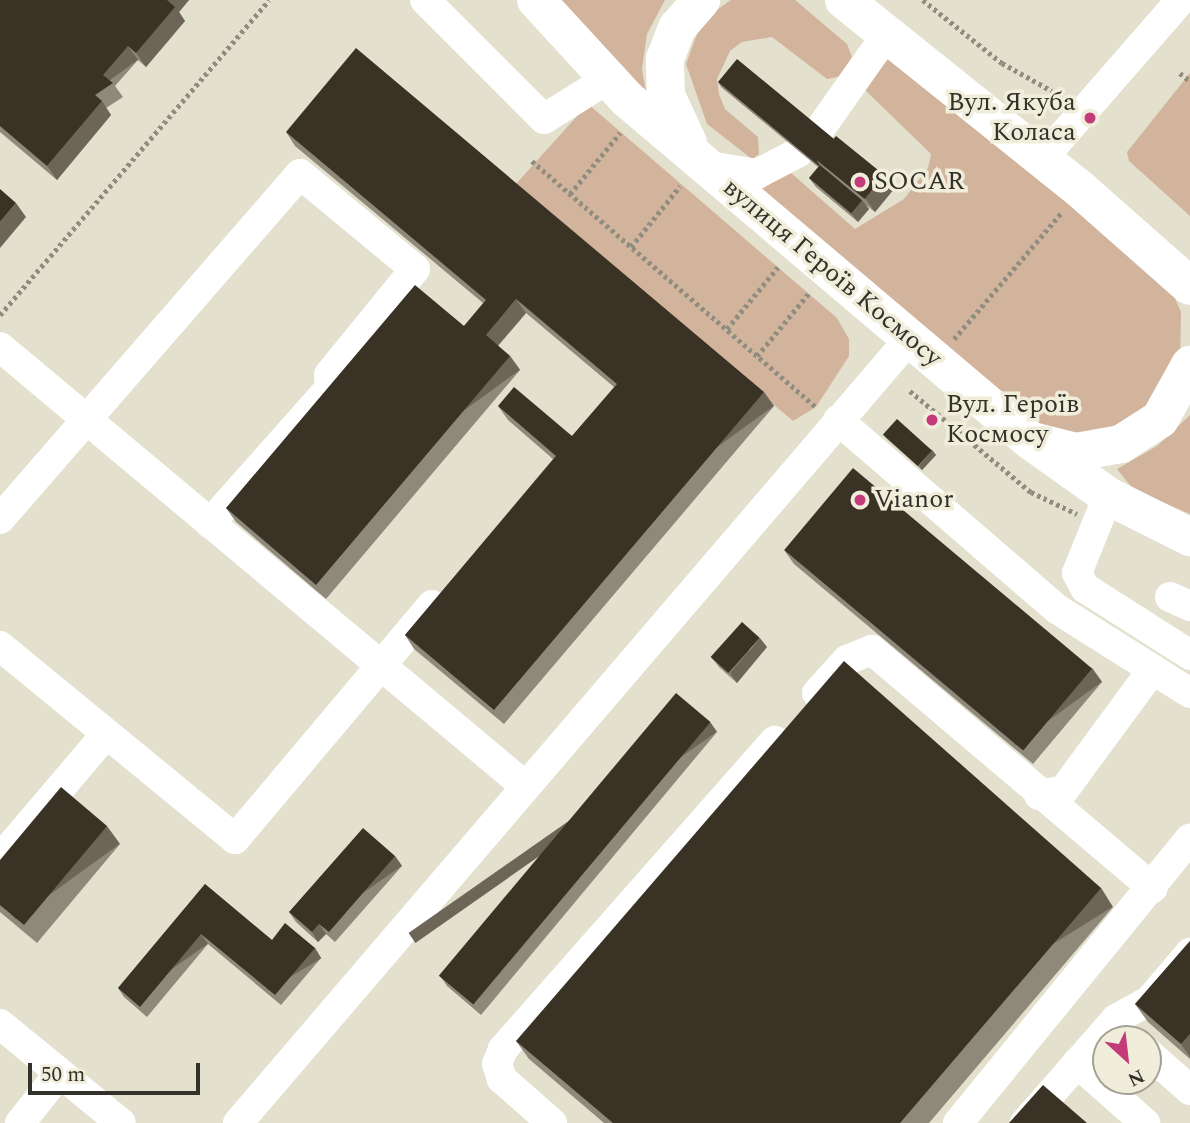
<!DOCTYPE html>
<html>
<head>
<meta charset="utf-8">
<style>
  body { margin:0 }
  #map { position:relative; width:1190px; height:1123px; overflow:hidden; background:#e3e0ce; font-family:Spectral,serif }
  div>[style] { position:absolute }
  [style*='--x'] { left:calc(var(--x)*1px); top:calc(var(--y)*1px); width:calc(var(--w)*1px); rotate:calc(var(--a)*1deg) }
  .green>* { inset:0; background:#d2b49d }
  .path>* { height:4.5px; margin-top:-2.25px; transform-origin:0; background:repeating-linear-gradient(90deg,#8f8d80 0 3.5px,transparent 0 7px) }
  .minor>* { height:30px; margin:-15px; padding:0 15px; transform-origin:15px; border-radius:15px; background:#fff }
  .major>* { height:38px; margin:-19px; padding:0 19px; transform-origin:19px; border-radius:19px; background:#fff }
  .wall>* { inset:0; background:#8e897a }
  .shaded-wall>* { inset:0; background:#6d6658; transform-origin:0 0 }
  .building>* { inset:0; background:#3a3225; transform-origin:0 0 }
  .dots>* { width:19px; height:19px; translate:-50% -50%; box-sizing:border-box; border:4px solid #f0eddb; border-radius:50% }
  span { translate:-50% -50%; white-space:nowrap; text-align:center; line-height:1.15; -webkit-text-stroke:7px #f0eddb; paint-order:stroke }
  .poi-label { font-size:26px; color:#32312a }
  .right { translate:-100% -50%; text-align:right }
  .left { translate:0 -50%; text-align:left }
  .street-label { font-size:26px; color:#32312a }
  .north { position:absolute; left:1092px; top:1025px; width:70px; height:70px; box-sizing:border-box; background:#f0eddb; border:2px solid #a4a294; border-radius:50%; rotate:153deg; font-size:19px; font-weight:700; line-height:28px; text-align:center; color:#32312a }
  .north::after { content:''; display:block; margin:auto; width:24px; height:32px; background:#c33b78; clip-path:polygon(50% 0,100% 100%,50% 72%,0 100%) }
  .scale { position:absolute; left:28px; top:1063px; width:172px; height:32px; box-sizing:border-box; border:4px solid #32312a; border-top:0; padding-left:9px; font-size:21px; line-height:24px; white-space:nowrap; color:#32312a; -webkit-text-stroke:5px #f0eddb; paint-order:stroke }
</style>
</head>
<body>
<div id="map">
  <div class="green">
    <i style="clip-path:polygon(558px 0,665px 0,647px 34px,642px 69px,648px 104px)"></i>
    <i style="clip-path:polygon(731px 0,795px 0,847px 44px,852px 57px,842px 76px,827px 79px,772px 37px,742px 42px,730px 51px,717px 79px,719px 94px,725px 109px,758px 137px,759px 154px,752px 159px,707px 124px,686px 64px,702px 20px)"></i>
    <i style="clip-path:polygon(892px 54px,1166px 278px,1181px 312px,1180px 372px,1144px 418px,1059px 441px,763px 203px,762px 188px,790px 172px,855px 229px,904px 199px,928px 168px,931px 154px,864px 89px)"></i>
    <i style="clip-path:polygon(1190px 73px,1190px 216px,1129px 161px,1127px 152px)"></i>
    <i style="clip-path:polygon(588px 104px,837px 318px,849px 339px,849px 356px,816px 407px,793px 421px,515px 185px)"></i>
    <i style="clip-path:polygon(1190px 415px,1190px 514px,1133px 489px,1117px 469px,1157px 446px)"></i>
  </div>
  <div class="path">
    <i style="--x:923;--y:0;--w:101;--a:38.6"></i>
    <i style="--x:1002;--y:63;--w:57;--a:29.2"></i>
    <i style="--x:1180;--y:73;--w:13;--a:39"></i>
    <i style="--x:532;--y:161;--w:376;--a:40.9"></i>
    <i style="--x:570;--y:194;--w:79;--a:-50.7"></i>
    <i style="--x:631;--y:247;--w:78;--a:-51.2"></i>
    <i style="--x:0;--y:315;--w:414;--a:-49.5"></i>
    <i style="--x:727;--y:329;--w:80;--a:-50.6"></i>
    <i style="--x:954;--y:339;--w:167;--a:-49.6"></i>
    <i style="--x:757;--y:356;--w:82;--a:-50.5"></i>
    <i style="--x:910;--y:391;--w:158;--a:39.9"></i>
    <i style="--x:1031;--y:492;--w:51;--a:25.6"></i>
  </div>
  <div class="minor">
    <i style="--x:425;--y:0;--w:168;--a:45"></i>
    <i style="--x:544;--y:119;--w:73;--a:-32.2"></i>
    <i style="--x:820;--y:129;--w:116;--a:-54.8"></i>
    <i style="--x:1043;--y:158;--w:210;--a:-48.9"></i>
    <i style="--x:708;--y:166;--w:50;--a:9.3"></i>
    <i style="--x:757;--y:174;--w:47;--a:-27.6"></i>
    <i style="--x:0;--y:347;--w:684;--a:39.9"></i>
    <i style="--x:838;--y:420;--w:289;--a:40.8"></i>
    <i style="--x:1057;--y:609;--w:157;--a:32.3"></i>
    <i style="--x:1108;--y:496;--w:83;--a:111.9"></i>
    <i style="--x:1077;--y:573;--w:17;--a:62"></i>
    <i style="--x:1085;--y:588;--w:125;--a:32.5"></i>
    <i style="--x:0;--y:519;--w:457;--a:-49"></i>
    <i style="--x:300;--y:174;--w:149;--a:39.6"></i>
    <i style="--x:415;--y:269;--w:136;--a:129.1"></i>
    <i style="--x:329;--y:375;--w:13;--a:86"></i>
    <i style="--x:330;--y:388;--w:181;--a:131.6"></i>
    <i style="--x:1170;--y:597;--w:22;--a:24"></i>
    <i style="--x:0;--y:646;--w:304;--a:39.4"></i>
    <i style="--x:235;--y:839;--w:306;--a:-49.9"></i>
    <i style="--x:817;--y:693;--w:45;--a:-47.7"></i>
    <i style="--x:847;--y:660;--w:27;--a:-22"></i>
    <i style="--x:872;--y:650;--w:368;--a:40.3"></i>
    <i style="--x:1039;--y:795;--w:25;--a:-11"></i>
    <i style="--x:1064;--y:790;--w:150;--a:-53.7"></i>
    <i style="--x:0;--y:859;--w:164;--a:-49.7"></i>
    <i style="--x:0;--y:1024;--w:156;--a:39.3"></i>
    <i style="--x:1148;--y:1053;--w:56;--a:41.4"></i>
    <i style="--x:1077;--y:1063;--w:91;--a:41.4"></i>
    <i style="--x:20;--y:1123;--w:63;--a:-51.5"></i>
    <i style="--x:238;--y:1123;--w:1033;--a:-49.43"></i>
    <i style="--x:552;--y:1123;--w:67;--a:-138.7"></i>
    <i style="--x:502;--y:1079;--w:16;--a:-108"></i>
    <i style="--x:497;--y:1064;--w:16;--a:-68"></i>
    <i style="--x:503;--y:1049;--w:411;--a:-48.6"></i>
    <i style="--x:958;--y:1123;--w:367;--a:-50.8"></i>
    <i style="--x:1025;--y:1123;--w:138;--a:-48.8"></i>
    <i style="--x:1116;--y:1019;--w:39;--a:-29"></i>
    <i style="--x:1150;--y:1000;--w:62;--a:-49.6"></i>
  </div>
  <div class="major">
    <i style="--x:536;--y:0;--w:134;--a:47.4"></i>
    <i style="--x:627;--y:99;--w:529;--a:40.25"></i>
    <i style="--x:1031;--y:441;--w:95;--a:35.5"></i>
    <i style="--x:1108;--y:496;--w:92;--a:26.6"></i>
    <i style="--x:844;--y:0;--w:304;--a:38.7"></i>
    <i style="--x:1081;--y:190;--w:145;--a:41.4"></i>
    <i style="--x:688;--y:143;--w:53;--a:-114.6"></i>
    <i style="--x:666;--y:95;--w:36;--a:-92"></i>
    <i style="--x:665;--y:59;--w:33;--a:-69"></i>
    <i style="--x:677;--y:28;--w:37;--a:-49"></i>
    <i style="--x:1036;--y:442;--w:41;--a:14"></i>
    <i style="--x:1076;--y:452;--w:46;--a:-10.1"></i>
    <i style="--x:1121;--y:444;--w:46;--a:-32.7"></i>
    <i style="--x:1160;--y:419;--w:62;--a:-60.9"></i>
  </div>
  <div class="wall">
    <i style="clip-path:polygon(0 0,189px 0,179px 12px,185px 21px,146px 67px,138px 60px,115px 86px,123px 97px,106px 108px,111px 115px,57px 180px,0 132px)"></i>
    <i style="clip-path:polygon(718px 82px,834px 139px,884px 175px,894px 189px,875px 212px,866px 205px,869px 209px,858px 222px,816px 187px,809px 178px,818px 167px,721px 87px)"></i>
    <i style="clip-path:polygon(286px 132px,774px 406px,504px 724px,414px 649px,405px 635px,553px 459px,508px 420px,498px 406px,572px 436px,614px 387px,526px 313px,498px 346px,510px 356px,520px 370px,326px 599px,236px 522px,226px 508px,464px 326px,483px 303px,295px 146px)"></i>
    <i style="clip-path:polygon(883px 435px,932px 450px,936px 455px,922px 470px,887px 439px)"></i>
    <i style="clip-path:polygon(784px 550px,1092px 668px,1102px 682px,1033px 764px,794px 564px)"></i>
    <i style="clip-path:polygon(767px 647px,737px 683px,719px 667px,712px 658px)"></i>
    <i style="clip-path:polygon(710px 722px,717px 732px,481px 1015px,447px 986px,441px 977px)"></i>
    <i style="clip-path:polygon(120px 844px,37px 943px,0 912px,0 860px)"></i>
    <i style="clip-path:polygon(395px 856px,402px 866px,335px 942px,326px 934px,318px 942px,296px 922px,289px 912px)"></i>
    <i style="clip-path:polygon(205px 884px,272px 940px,315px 948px,321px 958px,281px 1005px,208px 944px,147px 1017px,124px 997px,118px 988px)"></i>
    <i style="clip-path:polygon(1101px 888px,1113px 907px,929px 1123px,604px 1123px,529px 1059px,516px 1041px)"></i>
    <i style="clip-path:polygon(1190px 941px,1190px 1059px,1148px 1022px,1135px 1004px)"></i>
  </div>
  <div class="shaded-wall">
    <i style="clip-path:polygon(167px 0,189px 0,179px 12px,185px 21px,146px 67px,136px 53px)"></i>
    <i style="left:128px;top:46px;width:17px;height:38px;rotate:54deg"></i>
    <i style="clip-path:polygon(102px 101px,111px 115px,57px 180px,47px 166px)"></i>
    <i style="clip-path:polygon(884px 175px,894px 189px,875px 212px,865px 198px)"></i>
    <i style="clip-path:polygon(862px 200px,869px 209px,858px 222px,851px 213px)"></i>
    <i style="clip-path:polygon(16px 203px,26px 217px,0 248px,0 222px)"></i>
    <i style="clip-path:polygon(516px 299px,526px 313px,495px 349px,486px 335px)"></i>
    <i style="left:510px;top:356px;width:17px;height:300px;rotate:54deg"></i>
    <i style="left:764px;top:392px;width:17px;height:417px;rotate:54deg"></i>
    <i style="clip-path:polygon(932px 450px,936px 455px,922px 470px,919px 466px)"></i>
    <i style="clip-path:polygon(760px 638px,767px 647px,737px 683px,730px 673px)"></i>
    <i style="left:1092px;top:668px;width:17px;height:107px;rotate:54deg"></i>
    <i style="left:710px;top:722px;width:12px;height:368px;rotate:55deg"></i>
    <i style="left:107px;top:826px;width:22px;height:129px;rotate:54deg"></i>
    <i style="left:395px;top:856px;width:12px;height:101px;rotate:55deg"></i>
    <i style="left:1101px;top:888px;width:22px;height:309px;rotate:58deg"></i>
    <i style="clip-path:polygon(319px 924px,326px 934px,318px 942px,312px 932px)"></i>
    <i style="left:201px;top:934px;width:12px;height:95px;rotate:55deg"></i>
    <i style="left:315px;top:948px;width:12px;height:62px;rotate:59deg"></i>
    <i style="clip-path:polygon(1190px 1034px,1190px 1057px,1181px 1044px)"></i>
  </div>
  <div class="building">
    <i style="clip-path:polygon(0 0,167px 0,175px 7px,136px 53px,128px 46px,103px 75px,113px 83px,95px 95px,102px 101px,47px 166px,0 126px)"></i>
    <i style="clip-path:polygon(356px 48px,764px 392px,494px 710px,405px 635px,556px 456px,498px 406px,514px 387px,572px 436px,617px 384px,516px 299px,486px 335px,510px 356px,316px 585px,226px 508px,415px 285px,464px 326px,486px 300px,286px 132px)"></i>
    <i style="clip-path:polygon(737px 59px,834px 139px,817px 161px,820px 165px,819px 166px,718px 82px)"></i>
    <i style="left:836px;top:136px;width:62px;height:31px;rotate:39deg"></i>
    <i style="left:820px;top:165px;width:55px;height:17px;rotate:40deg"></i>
    <i style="clip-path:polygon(0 189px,16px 203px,0 222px)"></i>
    <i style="left:897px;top:419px;width:47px;height:21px;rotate:42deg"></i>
    <i style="left:853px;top:468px;width:312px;height:107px;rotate:40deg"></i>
    <i style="left:742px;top:622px;width:24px;height:47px;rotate:42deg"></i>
    <i style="clip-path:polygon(844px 661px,1101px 888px,900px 1123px,613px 1123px,516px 1041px)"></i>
    <i style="left:676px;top:693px;width:45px;height:369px;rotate:40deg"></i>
    <i style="clip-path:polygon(61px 787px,107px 826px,24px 925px,0 905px,0 860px)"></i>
    <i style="clip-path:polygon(363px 828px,395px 856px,329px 932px,319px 924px,312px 932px,289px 912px)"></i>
    <i style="clip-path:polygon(205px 884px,272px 940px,285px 923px,315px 948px,275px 995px,201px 934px,140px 1007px,118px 988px)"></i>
    <i style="clip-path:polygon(1190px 941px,1190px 1034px,1181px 1044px,1135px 1004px)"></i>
    <i style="clip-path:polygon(1043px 1085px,1087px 1123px,1009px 1123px)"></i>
  </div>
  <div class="dots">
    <i style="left:1090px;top:118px;background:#c33b78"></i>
    <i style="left:860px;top:182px;background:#c33b78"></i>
    <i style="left:932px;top:420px;background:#c33b78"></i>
    <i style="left:860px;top:500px;background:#c33b78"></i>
  </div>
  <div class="poi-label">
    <span class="right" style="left:1076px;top:118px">Вул. Якуба<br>Коласа</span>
    <span class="left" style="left:874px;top:182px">SOCAR</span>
    <span class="left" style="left:946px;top:420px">Вул. Героїв<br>Космосу</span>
    <span class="left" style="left:874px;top:500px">Vianor</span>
  </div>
  <div class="street-label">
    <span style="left:832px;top:273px;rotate:40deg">вулиця Героїв Космосу</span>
  </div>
  <div class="north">N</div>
  <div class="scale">50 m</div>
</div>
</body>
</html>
